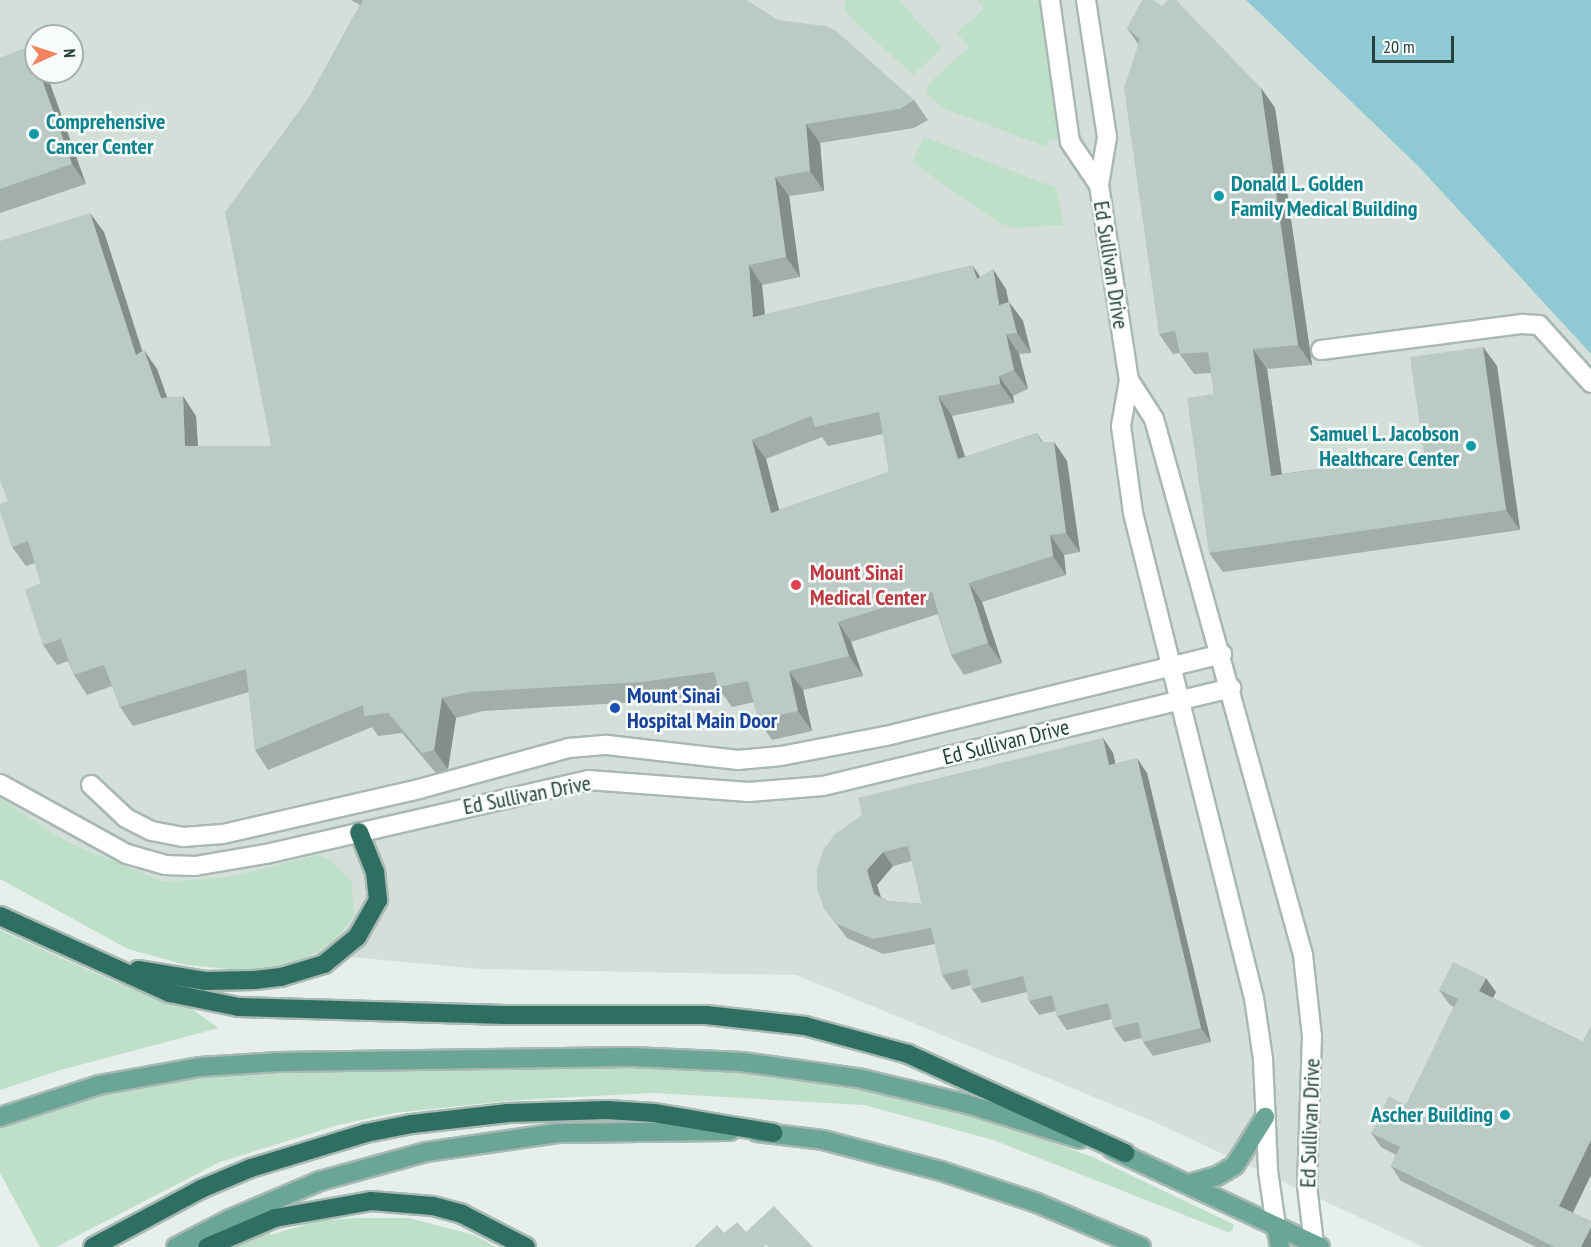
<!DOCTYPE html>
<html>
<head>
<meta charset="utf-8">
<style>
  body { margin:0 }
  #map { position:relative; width:1591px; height:1247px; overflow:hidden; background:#e6efeb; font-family:"PT Sans Narrow",sans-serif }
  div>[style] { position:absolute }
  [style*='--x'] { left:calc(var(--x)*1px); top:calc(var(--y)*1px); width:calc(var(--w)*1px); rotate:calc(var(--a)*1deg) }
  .built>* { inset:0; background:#d4dfda }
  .green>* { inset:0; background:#bfe0c8 }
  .water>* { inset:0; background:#8ec9d4 }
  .roads { filter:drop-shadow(2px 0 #a8b8b2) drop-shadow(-2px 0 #a8b8b2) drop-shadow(0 2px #a8b8b2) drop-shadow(0 -2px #a8b8b2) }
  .minor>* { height:18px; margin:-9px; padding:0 9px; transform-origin:9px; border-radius:9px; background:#fff }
  .primary>* { height:18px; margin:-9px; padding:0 9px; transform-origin:9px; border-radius:9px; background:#6aa596 }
  .motorway>* { height:18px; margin:-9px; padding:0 9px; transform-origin:9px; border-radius:9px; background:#2f6f62 }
  .wall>* { inset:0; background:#a1aea9 }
  .shaded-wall>* { inset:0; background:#838d89 }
  .building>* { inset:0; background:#bbcac4 }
  .dots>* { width:16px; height:16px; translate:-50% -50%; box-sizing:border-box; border:3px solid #f7fbf9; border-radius:50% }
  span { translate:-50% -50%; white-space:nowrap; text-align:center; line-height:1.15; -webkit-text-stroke:5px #f7fbf9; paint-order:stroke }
  .culture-label { font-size:22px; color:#0d838f; font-weight:700 }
  .left { translate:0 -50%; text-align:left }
  .right { translate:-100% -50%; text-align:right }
  .street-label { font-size:22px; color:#24423a }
  .health-label { font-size:22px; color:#be3a42; font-weight:700 }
  .transit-label { font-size:22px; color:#164399; font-weight:700 }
  .north { position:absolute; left:24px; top:24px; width:60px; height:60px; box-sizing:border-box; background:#f7fbf9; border:2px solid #a3b1ad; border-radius:50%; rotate:87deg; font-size:16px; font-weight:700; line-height:24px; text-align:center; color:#24423a }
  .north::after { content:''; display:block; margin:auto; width:21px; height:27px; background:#f4845f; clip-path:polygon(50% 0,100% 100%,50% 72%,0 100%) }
  .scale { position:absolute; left:1372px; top:36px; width:82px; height:27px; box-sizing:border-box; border:3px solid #24423a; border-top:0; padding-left:8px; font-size:18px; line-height:21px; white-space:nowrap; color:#24423a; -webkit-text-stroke:4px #f7fbf9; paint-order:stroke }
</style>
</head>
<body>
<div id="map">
  <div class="built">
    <i style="clip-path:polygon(evenodd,0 0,1246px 0,1419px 167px,1591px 354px,1591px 1247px,1423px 1247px,1150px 1120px,796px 975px,481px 969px,209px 944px,0 816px,0 0,36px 36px,72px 36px,72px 72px,36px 72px,36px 36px)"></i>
  </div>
  <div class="green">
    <i style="clip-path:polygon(845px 0,899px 0,942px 48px,913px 75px,853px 20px,845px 9px)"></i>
    <i style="clip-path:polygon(977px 0,1039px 0,1059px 138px,1049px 140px,1047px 147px,943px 108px,927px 94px,928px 84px,969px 47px,957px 33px,984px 8px)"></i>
    <i style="clip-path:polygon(924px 137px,1056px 188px,1064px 225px,1013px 228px,997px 222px,912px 162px)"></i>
    <i style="clip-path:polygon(0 798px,67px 842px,164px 882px,228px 877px,318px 855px,329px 859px,352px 882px,354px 916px,335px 940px,301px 962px,250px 971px,186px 965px,128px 949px,0 879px)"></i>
    <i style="clip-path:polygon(0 930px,115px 982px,193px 1010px,219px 1028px,57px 1071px,0 1090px)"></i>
    <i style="clip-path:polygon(542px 1064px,738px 1068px,828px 1080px,968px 1112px,1095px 1158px,1233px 1224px,1233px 1229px,1230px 1233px,993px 1140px,864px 1105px,653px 1093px,518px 1100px,394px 1113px,338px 1125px,220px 1162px,56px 1247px,40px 1247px,0 1173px,0 1128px,41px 1108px,154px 1082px,235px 1072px)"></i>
    <i style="clip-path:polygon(355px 1218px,409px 1218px,474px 1235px,496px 1247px,229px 1247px,269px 1230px,270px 1235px,318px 1221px)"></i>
  </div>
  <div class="water">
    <i style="clip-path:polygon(1246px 0,1591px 0,1591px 354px,1419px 167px)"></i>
  </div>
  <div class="roads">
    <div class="minor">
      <i style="--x:1050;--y:0;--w:143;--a:82"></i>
      <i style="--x:1070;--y:142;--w:52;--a:56"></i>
      <i style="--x:1086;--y:0;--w:139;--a:81.3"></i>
      <i style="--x:1107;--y:137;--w:49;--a:99.5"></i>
      <i style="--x:1099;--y:185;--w:197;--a:81.3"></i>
      <i style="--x:1129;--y:380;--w:47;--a:99.9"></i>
      <i style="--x:1121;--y:426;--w:88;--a:82.1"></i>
      <i style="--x:1133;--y:513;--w:500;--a:76"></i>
      <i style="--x:1254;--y:998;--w:62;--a:81.6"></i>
      <i style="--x:1263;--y:1059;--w:112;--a:87.4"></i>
      <i style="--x:1268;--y:1171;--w:56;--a:81.7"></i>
      <i style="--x:1321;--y:350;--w:203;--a:-7.4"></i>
      <i style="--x:1522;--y:324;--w:17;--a:3"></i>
      <i style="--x:1539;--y:325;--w:78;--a:48.1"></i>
      <i style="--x:1129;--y:380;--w:46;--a:57.3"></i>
      <i style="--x:1154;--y:419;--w:556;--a:74.46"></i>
      <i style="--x:1303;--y:955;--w:81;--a:83.7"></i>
      <i style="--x:1312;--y:1036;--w:150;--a:91.9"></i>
      <i style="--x:1307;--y:1186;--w:58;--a:83.1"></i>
      <i style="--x:0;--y:784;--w:145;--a:28.9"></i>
      <i style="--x:127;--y:854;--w:40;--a:16"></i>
      <i style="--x:165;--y:865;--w:30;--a:2"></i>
      <i style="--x:195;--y:866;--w:72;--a:-9.6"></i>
      <i style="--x:266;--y:854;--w:330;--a:-12.9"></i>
      <i style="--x:588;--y:780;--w:161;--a:4.3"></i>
      <i style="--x:749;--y:792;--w:74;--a:-4.6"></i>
      <i style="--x:823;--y:786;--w:420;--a:-13.5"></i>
      <i style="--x:91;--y:785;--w:48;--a:43.3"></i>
      <i style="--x:126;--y:818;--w:29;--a:27"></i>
      <i style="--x:152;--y:831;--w:32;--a:11"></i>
      <i style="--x:183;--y:837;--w:40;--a:-4.3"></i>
      <i style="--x:223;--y:834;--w:201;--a:-12.9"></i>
      <i style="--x:419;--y:789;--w:156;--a:-15.3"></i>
      <i style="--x:569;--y:748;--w:38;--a:-5"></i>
      <i style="--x:607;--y:745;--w:132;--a:6.5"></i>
      <i style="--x:738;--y:760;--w:43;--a:-5.3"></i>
      <i style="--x:781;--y:756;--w:107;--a:-10.8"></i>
      <i style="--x:886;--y:736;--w:346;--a:-13.7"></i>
    </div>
    <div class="primary">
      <i style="--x:0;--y:1117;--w:104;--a:-17.9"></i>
      <i style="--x:99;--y:1085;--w:103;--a:-10.1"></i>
      <i style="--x:200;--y:1067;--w:79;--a:-3.6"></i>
      <i style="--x:279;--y:1062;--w:352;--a:-0.8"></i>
      <i style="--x:631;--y:1057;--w:111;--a:2.6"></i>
      <i style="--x:742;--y:1062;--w:117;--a:7.9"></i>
      <i style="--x:858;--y:1078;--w:112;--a:13.4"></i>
      <i style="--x:967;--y:1104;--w:118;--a:17.2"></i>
      <i style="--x:757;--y:1132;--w:66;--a:6.9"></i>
      <i style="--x:823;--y:1140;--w:122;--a:14.7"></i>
      <i style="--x:941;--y:1171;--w:101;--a:18.4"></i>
      <i style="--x:1037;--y:1203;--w:113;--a:22.9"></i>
      <i style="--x:1112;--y:1149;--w:230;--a:25.2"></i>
      <i style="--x:1189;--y:1184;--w:29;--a:-16"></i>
      <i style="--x:1217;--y:1176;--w:21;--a:-31"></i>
      <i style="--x:1235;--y:1165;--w:57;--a:-58"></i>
      <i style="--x:1276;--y:1226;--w:21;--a:79"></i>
      <i style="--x:176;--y:1247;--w:61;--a:-27.4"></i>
      <i style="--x:230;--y:1219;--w:98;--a:-22.9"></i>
      <i style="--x:320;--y:1181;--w:110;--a:-15.3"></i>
      <i style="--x:426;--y:1152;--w:133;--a:-8.2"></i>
      <i style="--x:558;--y:1133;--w:172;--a:-0.7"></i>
    </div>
    <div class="motorway">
      <i style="--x:0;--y:916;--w:187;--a:24.4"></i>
      <i style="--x:170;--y:993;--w:70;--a:11.5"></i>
      <i style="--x:239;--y:1007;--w:266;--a:1.7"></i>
      <i style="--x:505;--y:1015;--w:201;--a:0"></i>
      <i style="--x:706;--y:1015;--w:100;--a:6.3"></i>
      <i style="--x:805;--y:1026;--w:107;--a:15.2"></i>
      <i style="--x:908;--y:1054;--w:239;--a:24.5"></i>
      <i style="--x:138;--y:970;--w:68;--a:9.3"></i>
      <i style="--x:205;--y:981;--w:50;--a:-1.1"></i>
      <i style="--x:255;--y:980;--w:26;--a:-7"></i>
      <i style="--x:281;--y:977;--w:45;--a:-16.8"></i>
      <i style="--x:324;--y:964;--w:43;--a:-39.3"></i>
      <i style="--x:357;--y:937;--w:43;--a:-60.4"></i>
      <i style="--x:378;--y:900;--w:28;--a:-96"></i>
      <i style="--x:375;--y:872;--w:43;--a:-111.8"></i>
      <i style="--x:93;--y:1247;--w:123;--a:-28.2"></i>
      <i style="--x:201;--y:1189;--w:54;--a:-22.8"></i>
      <i style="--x:251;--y:1168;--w:120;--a:-16.9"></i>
      <i style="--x:366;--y:1133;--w:47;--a:-11.1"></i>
      <i style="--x:412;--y:1124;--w:97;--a:-6.5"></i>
      <i style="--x:508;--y:1113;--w:99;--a:-1.7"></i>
      <i style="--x:607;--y:1110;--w:47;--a:3.7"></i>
      <i style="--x:654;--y:1113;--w:121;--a:9.5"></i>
      <i style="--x:207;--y:1247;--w:74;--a:-23.1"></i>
      <i style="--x:275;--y:1218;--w:97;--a:-10"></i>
      <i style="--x:371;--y:1201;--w:62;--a:4.6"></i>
      <i style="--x:433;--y:1206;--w:30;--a:15"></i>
      <i style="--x:462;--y:1214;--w:72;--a:27.3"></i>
    </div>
  </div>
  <div class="wall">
    <i style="clip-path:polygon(evenodd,351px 0,746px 0,777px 20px,914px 100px,928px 120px,914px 128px,820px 143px,824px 191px,789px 196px,800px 277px,762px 285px,765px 315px,980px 277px,1006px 289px,1009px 302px,1023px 321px,1031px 353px,1019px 354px,1028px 389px,1013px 396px,1014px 403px,952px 416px,965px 457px,1037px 433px,1043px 442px,1054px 442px,1067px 461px,1080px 552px,1064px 555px,1066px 575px,982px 602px,1002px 663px,964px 675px,951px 655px,938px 614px,851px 642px,863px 676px,803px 690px,812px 731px,772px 740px,758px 720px,754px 702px,732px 707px,722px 693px,656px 701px,483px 711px,456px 718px,448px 769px,436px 773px,402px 733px,378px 736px,372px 727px,268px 770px,255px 750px,249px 692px,133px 726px,120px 707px,112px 686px,87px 695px,74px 675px,68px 661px,57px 665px,43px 645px,41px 583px,35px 563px,26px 566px,12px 547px,8px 501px,104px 232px,142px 351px,157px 369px,167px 397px,196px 416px,198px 446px,271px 446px,310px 96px,360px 5px,351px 0,883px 434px,889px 472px,779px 510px,766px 459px,822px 437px,828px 446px,883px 434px)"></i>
    <i style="clip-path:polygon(1127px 28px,1261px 88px,1275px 108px,1312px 365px,1267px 369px,1282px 474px,1424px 454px,1483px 347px,1497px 366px,1520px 530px,1223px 572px,1209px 553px,1214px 394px,1211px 373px,1194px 374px,1179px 353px,1173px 354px,1159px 334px,1138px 44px)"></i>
    <i style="clip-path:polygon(0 58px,86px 184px,0 213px)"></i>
    <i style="clip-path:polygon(evenodd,1103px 738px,1113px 753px,1115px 764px,1147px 773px,1211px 1042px,1153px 1056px,1143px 1042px,1142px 1038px,1124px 1042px,1114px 1028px,1112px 1019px,1067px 1030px,1057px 1016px,1056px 1011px,1039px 1015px,1029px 1001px,1027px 992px,982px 1003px,972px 989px,971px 985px,952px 990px,942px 975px,935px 944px,883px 954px,847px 938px,824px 908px,817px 869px,1103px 738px,912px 861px,922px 904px,888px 901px,881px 897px,877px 885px,893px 866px,912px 861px)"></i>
    <i style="clip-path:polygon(1439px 990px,1496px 992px,1493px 998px,1583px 1042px,1591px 1026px,1591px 1175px,1573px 1213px,1591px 1247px,1536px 1247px,1401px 1181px,1391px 1166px,1396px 1155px,1381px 1147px,1371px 1133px,1406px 1105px,1454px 1007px,1449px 1004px)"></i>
  </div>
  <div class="shaded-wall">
    <i style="clip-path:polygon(30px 46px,36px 55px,36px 63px)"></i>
    <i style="clip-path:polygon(39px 72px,46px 72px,86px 184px,72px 164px)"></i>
    <i style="clip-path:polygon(1261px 88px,1275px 108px,1312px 365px,1298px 345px)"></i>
    <i style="clip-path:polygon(806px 124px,820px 143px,824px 191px,810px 171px)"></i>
    <i style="clip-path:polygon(775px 177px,789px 196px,800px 277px,786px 257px)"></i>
    <i style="clip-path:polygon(90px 213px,104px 232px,150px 375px,136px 355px)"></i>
    <i style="clip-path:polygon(749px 265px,762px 285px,767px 337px,753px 317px)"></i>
    <i style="clip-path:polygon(972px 265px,986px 285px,977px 279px)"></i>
    <i style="clip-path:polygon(993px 269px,1006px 289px,1012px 324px,999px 305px)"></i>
    <i style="clip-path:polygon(1009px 302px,1023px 321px,1031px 353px,1017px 333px)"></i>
    <i style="clip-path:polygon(1006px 334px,1019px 354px,1028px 389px,1014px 370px)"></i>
    <i style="clip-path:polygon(1483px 347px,1497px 366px,1520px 530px,1506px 510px)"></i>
    <i style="clip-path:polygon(1253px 349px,1267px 369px,1285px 496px,1271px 476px)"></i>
    <i style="clip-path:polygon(144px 350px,157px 369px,174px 417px,161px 398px)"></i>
    <i style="clip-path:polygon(999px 376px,1013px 396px,1014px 403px,1000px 384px)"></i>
    <i style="clip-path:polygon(183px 396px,196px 416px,199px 465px,185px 446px)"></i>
    <i style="clip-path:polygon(938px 396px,952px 416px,972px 479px,958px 459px)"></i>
    <i style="clip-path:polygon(752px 440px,766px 459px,785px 532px,771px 513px)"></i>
    <i style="clip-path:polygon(1054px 442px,1067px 461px,1080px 552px,1066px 533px)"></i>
    <i style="clip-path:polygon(1050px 535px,1064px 555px,1066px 575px,1053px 556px)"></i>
    <i style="clip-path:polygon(969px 583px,982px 602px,1002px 663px,988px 643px)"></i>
    <i style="clip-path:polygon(838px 622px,851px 642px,863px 676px,849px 656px)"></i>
    <i style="clip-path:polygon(789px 671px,803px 690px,812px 731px,798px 711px)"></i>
    <i style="clip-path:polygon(442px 698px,456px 718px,448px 769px,434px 750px)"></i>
    <i style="clip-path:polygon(1103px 738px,1113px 753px,1119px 779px,1109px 765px)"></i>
    <i style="clip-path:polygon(1137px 758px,1147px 773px,1211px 1042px,1201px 1028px)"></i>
    <i style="clip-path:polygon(883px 852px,893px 866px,877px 885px,884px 908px,874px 894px,867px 870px)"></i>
    <i style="clip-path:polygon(1486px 978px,1496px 992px,1489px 1005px,1479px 991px)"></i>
    <i style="clip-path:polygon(1591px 1140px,1591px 1175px,1569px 1220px,1559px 1206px)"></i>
    <i style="clip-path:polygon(1591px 1227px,1591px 1247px,1581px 1247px)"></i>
  </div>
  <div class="building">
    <i style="clip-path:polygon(evenodd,363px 0,746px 0,777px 20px,826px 26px,836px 31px,914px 100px,900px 109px,806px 124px,810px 171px,775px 177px,786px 257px,749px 265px,753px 317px,972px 265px,977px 279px,993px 269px,999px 305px,1009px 302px,1017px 333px,1006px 334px,1014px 370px,999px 376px,1000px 384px,938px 396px,958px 459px,1037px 433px,1041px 442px,1054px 442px,1066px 533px,1050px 535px,1053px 556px,969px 583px,988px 643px,951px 655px,932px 592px,838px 622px,849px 656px,789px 671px,798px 711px,758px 720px,748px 681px,718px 687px,714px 672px,642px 682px,469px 692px,442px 698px,434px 750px,422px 753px,388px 713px,364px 716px,363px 705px,255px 750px,246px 669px,120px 707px,104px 665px,74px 675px,61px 639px,43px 645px,25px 590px,41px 583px,28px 541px,12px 547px,0 511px,0 504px,8px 501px,0 480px,0 241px,90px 213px,136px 355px,144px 350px,161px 398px,183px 396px,185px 446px,271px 446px,225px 212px,310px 96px,363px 0,879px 412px,889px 472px,771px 513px,752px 440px,811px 416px,815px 427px,879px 412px)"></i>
    <i style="clip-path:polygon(1142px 0,1153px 0,1162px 6px,1168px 0,1176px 0,1261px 88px,1298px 345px,1253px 349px,1271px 476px,1424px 454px,1410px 357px,1483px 347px,1506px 510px,1209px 553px,1187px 398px,1214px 394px,1208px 352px,1180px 354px,1175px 331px,1159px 334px,1124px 88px,1140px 39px,1127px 28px)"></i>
    <i style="clip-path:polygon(30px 46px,36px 63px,36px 72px,39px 72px,72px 164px,0 189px,0 58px)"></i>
    <i style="clip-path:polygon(evenodd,1103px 738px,1109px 765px,1137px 758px,1201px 1028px,1143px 1042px,1138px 1022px,1114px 1028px,1108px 1003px,1057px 1016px,1052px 995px,1029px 1001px,1023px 976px,972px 989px,967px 969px,942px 975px,931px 928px,873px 939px,837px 924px,824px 908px,817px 889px,817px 869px,823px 850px,835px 834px,862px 815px,858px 798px,1103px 738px,908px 846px,922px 904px,888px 901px,874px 894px,867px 870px,883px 852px,908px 846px)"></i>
    <i style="clip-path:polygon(1453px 962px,1486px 978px,1479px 991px,1583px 1042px,1591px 1026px,1591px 1140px,1559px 1206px,1591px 1221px,1591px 1227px,1581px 1247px,1555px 1247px,1391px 1166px,1400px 1147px,1371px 1133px,1389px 1096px,1406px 1105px,1458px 999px,1439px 990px)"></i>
    <i style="clip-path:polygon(774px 1206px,813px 1247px,769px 1247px,766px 1245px,764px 1247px,694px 1247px,717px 1225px,724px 1233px,737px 1222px,746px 1232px)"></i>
  </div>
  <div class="dots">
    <i style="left:34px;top:134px;background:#0f9aa8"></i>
    <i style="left:1219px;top:196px;background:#0f9aa8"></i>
    <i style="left:1471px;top:446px;background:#0f9aa8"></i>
    <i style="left:796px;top:585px;background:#e0444e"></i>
    <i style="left:615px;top:708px;background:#1a4fb4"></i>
    <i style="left:1505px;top:1115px;background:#0f9aa8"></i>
  </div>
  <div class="culture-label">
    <span class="left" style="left:46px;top:134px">Comprehensive<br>Cancer Center</span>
    <span class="left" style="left:1231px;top:196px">Donald L. Golden<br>Family Medical Building</span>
    <span class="right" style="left:1459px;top:446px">Samuel L. Jacobson<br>Healthcare Center</span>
    <span class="right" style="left:1493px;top:1115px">Ascher Building</span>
  </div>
  <div class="street-label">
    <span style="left:1111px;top:265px;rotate:81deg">Ed Sullivan Drive</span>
    <span style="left:1006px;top:742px;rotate:-14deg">Ed Sullivan Drive</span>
    <span style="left:527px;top:795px;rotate:-11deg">Ed Sullivan Drive</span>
    <span style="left:1310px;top:1123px;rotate:-88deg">Ed Sullivan Drive</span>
  </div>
  <div class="health-label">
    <span class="left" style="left:810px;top:585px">Mount Sinai<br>Medical Center</span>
  </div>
  <div class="transit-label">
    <span class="left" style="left:627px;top:708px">Mount Sinai<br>Hospital Main Door</span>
  </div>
  <div class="north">N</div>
  <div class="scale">20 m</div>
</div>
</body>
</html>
